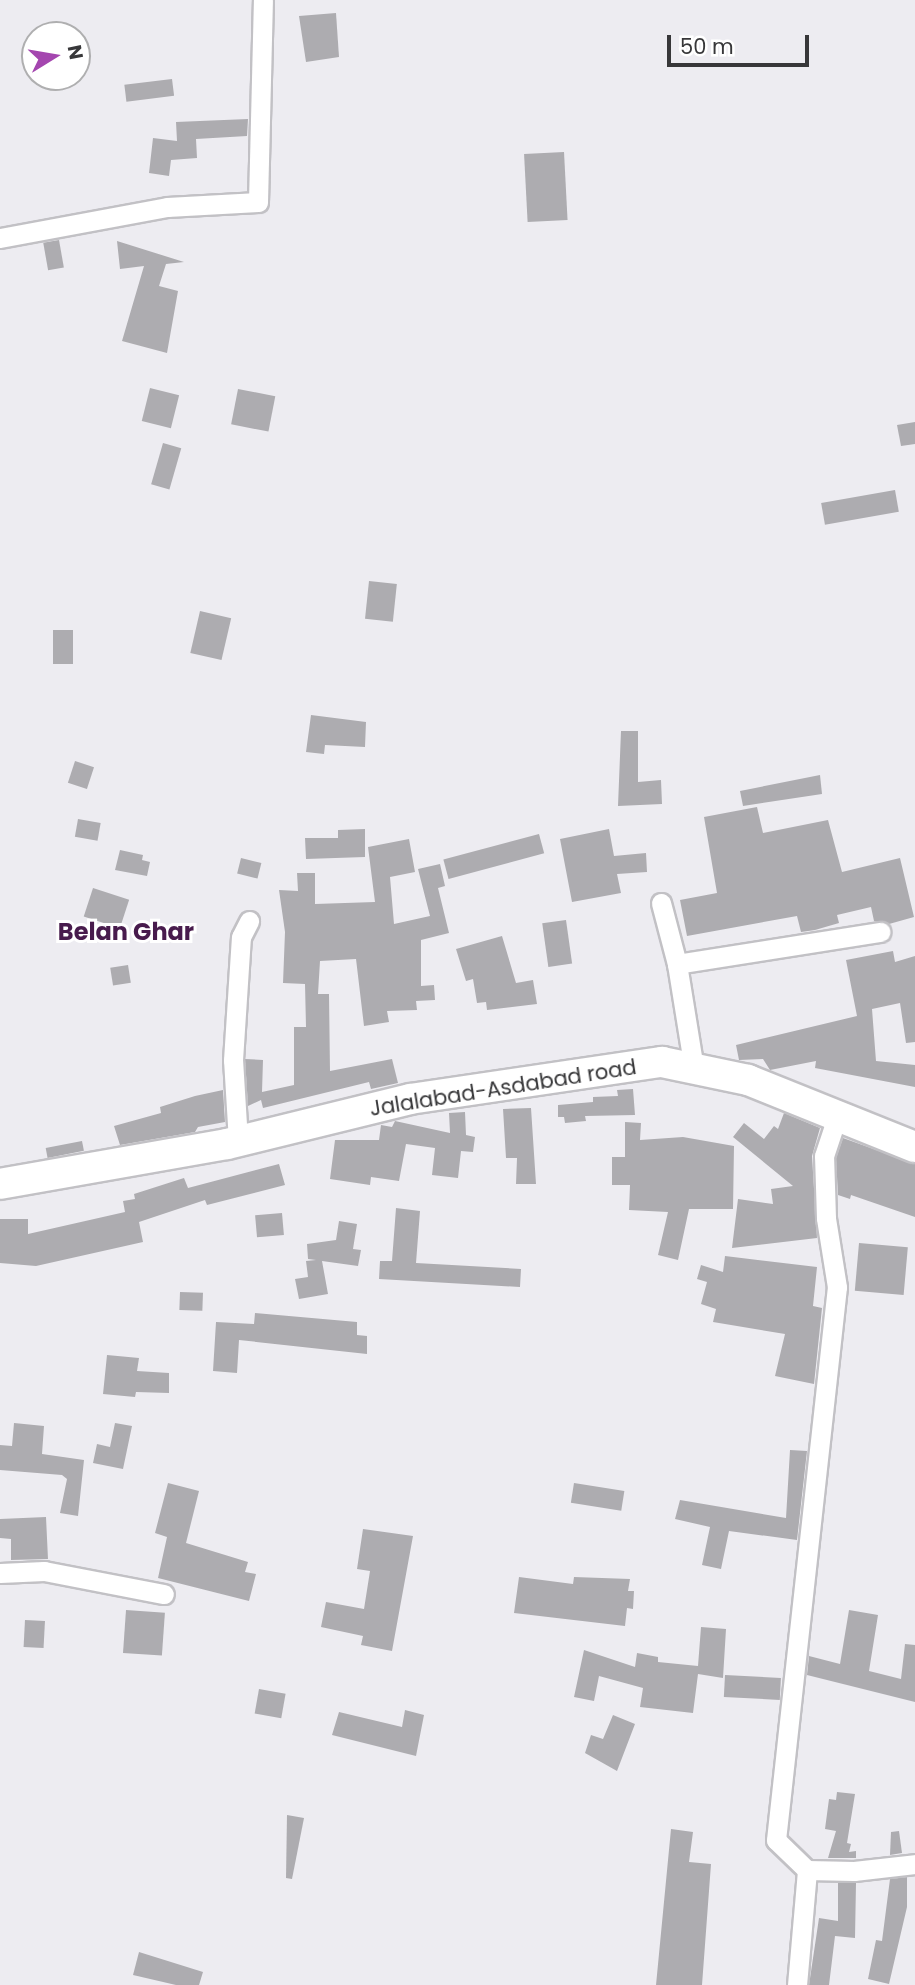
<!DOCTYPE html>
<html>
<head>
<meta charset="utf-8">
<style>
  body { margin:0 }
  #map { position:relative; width:915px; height:1985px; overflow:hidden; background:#edecf1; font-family:Poppins,sans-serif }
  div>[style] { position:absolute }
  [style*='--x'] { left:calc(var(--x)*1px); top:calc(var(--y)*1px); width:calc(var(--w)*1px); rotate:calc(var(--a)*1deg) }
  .building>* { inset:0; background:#adacb0; transform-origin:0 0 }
  .roads { filter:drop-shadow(2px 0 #c2c1c5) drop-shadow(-2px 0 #c2c1c5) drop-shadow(0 2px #c2c1c5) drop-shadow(0 -2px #c2c1c5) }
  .street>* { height:19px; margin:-9.5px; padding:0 9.5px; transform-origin:9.5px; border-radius:9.5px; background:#fff }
  .primary>* { height:30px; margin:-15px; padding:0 15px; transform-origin:15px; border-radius:15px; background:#fff }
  span { translate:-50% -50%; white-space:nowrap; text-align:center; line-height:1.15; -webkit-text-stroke:6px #fff; paint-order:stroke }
  .street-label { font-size:21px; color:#373739 }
  .quarter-label { font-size:24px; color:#481b4d; font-weight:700 }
  .north { position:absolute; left:21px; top:21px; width:70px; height:70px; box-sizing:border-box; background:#fff; border:2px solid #afafb0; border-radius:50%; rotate:79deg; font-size:19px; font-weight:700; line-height:28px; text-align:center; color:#373739 }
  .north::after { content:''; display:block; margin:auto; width:24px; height:32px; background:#a446af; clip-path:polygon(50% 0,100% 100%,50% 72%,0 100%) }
  .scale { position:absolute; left:667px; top:35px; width:142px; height:32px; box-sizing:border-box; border:4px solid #373739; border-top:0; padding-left:9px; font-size:21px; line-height:24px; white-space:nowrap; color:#373739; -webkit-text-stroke:5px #fff; paint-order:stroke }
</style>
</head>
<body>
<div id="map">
  <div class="building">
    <i style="clip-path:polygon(336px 13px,339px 57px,306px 62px,299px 16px)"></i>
    <i style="left:172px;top:79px;width:17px;height:48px;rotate:83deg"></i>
    <i style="clip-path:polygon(248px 119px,247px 136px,196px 139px,197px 158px,171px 160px,169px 176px,149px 173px,153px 138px,177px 141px,176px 122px)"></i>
    <i style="left:564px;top:152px;width:68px;height:40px;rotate:87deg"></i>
    <i style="left:59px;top:240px;width:28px;height:16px;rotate:80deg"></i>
    <i style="clip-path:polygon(117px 241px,184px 262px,166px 264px,159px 286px,178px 291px,167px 353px,122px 341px,144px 266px,120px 269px)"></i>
    <i style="left:150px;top:388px;width:30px;height:34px;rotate:14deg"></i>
    <i style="left:238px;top:389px;width:38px;height:36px;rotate:11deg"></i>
    <i style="clip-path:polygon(915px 422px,915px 444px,901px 446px,897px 425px)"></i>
    <i style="left:163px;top:443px;width:19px;height:43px;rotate:16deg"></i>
    <i style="left:895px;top:490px;width:22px;height:75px;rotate:80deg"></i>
    <i style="left:369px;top:581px;width:28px;height:38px;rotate:6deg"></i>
    <i style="left:200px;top:611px;width:32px;height:43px;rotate:13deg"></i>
    <i style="left:53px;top:630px;width:20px;height:34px"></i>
    <i style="clip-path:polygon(311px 715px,366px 722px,365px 747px,325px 745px,324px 754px,306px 752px)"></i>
    <i style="clip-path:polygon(621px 731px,638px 731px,638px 782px,661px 780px,662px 804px,618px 806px)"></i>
    <i style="left:75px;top:761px;width:20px;height:23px;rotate:18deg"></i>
    <i style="clip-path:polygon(820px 775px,822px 794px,743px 806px,740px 791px)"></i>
    <i style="clip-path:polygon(757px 807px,763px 833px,828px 820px,842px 872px,900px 858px,914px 917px,889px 924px,874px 921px,871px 907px,837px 915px,839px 923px,815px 930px,801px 932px,797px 916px,687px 936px,680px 900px,717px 893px,704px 817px)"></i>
    <i style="left:78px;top:819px;width:23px;height:18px;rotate:10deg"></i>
    <i style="clip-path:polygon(365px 829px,365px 857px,306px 859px,305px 838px,338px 838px,338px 830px)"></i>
    <i style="clip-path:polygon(609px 829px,614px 856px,646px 853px,647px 872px,617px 874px,621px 893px,572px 902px,560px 839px)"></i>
    <i style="left:539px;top:834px;width:20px;height:99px;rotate:75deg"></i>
    <i style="clip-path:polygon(409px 839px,415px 872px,390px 877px,394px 924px,430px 916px,418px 869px,440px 864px,445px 886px,438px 888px,449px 933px,421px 940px,421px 986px,434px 985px,435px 1000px,416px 1001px,417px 1010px,387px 1011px,389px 1022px,364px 1026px,356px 959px,320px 961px,318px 994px,329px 994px,330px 1071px,392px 1059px,398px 1083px,371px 1089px,369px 1082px,263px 1108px,261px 1100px,248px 1106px,245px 1059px,263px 1060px,262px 1092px,294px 1085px,294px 1027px,306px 1027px,305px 984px,283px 983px,285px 932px,279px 890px,298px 891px,297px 873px,315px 873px,315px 904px,375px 902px,368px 847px)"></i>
    <i style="clip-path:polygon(120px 850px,143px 855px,142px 860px,150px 862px,147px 876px,115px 870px)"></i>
    <i style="left:241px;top:858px;width:21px;height:16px;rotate:14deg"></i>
    <i style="left:93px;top:888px;width:38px;height:30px;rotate:18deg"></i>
    <i style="left:566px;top:920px;width:44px;height:24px;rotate:82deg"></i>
    <i style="clip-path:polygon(502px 936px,516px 983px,533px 980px,537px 1004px,487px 1010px,486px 1002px,477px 1003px,473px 979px,466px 981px,456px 949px)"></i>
    <i style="clip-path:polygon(893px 951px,895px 962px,915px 956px,915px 1042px,906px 1043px,900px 1003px,872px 1009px,876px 1061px,915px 1065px,915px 1087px,815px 1068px,816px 1061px,770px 1070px,763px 1059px,739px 1060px,736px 1045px,857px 1016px,846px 960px)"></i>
    <i style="left:128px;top:965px;width:18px;height:18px;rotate:81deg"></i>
    <i style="clip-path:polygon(633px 1089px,635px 1115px,585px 1116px,586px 1121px,565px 1123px,564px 1117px,558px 1117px,558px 1105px,593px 1102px,593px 1097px,618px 1096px,617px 1090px)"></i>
    <i style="clip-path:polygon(223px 1090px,225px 1122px,198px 1127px,195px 1132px,120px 1145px,114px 1126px,161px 1113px,160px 1107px,195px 1096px)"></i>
    <i style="clip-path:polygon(531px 1108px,536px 1184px,516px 1184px,517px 1158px,506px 1158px,503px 1109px)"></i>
    <i style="clip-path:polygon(465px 1112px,466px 1135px,475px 1137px,473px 1152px,461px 1151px,458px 1178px,432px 1175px,435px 1148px,406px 1144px,399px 1181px,371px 1177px,370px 1185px,330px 1179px,335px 1140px,379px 1140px,381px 1125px,392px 1127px,395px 1121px,450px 1133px,449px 1113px)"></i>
    <i style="clip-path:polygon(784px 1113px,820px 1128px,812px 1156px,817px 1238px,732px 1248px,738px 1199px,773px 1204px,771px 1189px,793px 1186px,733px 1137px,744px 1123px,764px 1139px,774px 1126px,778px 1129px)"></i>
    <i style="clip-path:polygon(625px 1122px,641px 1123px,640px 1140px,683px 1137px,734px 1146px,733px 1209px,689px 1209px,678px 1260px,658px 1255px,668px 1212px,629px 1210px,630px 1185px,612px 1185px,612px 1157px,625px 1157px)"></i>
    <i style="clip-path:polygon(843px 1138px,915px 1164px,915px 1217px,851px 1195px,850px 1199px,838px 1195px,836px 1158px)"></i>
    <i style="left:82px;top:1141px;width:10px;height:37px;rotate:79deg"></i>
    <i style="clip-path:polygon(279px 1164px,285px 1185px,207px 1205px,205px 1200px,139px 1222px,143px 1242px,36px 1266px,0 1263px,0 1219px,28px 1219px,28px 1234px,125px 1212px,123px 1201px,135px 1199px,134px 1194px,184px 1178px,188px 1188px)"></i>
    <i style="clip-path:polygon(396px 1208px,420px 1211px,416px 1263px,521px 1269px,520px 1287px,379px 1279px,380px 1261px,392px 1261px)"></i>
    <i style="left:282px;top:1213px;width:22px;height:27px;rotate:85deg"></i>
    <i style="clip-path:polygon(339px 1221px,357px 1224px,353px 1249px,361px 1250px,358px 1266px,322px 1261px,328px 1294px,299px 1299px,295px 1279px,308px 1277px,306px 1261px,316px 1260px,308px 1259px,307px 1244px,336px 1240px)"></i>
    <i style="left:859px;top:1243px;width:49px;height:48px;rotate:5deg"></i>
    <i style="clip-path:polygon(725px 1256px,817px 1267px,813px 1306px,822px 1308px,814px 1384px,775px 1376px,785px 1334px,713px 1322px,716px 1309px,701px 1304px,707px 1282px,697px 1279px,701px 1265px,723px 1272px)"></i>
    <i style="left:180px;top:1292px;width:23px;height:18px;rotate:2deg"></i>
    <i style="clip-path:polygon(255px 1313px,357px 1322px,357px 1335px,367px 1336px,367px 1354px,239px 1340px,237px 1373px,213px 1371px,216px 1322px,254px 1324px)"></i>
    <i style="clip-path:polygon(107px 1355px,139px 1358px,137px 1371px,169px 1373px,169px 1393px,136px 1392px,135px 1397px,103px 1394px)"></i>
    <i style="clip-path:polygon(14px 1423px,44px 1426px,42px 1454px,84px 1460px,78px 1516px,60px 1513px,67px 1479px,62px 1475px,0 1470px,0 1445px,12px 1446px)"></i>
    <i style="clip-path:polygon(115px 1423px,132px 1426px,123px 1469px,93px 1463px,97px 1444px,110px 1447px)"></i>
    <i style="clip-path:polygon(790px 1450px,807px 1451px,797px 1540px,729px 1531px,721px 1569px,702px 1565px,710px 1527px,675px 1519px,680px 1500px,786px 1518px)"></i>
    <i style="clip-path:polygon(168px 1483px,199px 1491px,186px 1543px,248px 1562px,245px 1572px,256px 1574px,249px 1601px,158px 1578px,167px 1537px,155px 1533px)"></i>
    <i style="left:574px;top:1483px;width:51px;height:20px;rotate:9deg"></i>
    <i style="clip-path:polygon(46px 1517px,48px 1559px,11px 1560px,11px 1539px,0 1538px,0 1519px)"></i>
    <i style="clip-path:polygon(363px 1529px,413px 1536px,392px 1651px,361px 1645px,363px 1636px,321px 1627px,326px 1602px,364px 1609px,370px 1571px,357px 1569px)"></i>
    <i style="clip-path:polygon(519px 1577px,573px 1584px,574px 1577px,630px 1579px,628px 1591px,634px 1591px,633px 1609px,627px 1608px,625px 1626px,514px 1613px)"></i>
    <i style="left:126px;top:1610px;width:39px;height:43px;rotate:4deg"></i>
    <i style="clip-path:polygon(849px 1610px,878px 1615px,869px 1671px,901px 1679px,905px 1644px,915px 1645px,915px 1702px,807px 1675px,809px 1656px,840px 1664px)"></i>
    <i style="left:25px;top:1620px;width:20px;height:27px;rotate:3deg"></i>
    <i style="clip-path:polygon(701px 1627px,726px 1629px,723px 1678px,698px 1674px,693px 1713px,640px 1707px,643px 1688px,599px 1676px,594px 1701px,574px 1697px,584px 1650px,635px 1667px,637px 1653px,658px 1657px,658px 1662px,698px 1666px)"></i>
    <i style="left:725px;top:1675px;width:56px;height:22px;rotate:3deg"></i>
    <i style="left:259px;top:1689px;width:27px;height:25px;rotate:10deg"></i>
    <i style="clip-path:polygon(405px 1710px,424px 1715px,416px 1756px,332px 1735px,339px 1712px,402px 1727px)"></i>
    <i style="clip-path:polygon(613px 1715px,635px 1724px,617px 1771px,585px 1753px,591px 1735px,603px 1739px)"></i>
    <i style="clip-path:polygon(837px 1792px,855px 1794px,847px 1843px,851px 1844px,849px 1852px,856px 1851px,856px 1858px,828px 1858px,836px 1831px,825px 1829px,829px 1799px,836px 1800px)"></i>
    <i style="clip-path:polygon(287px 1815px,304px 1818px,292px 1879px,286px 1878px)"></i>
    <i style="clip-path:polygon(671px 1829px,693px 1832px,689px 1862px,711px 1864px,702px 1985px,656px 1985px)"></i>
    <i style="clip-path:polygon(899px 1831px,902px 1853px,890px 1855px,891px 1832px)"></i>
    <i style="clip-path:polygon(907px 1877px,907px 1907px,889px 1984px,868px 1979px,876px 1940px,882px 1941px,890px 1879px)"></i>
    <i style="clip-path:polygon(838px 1883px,856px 1883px,855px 1938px,835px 1936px,829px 1985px,809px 1985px,819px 1918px,838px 1921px)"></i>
    <i style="clip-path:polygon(139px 1952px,203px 1972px,199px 1985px,176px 1985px,133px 1975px)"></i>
  </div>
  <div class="roads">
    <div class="street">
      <i style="--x:0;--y:238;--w:170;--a:-10.5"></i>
      <i style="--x:167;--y:207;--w:91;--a:-3.1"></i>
      <i style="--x:258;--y:202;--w:202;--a:-88.6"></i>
      <i style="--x:661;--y:903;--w:63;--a:75.3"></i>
      <i style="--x:677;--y:964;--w:106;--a:80.8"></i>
      <i style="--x:677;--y:964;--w:206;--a:-9"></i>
      <i style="--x:238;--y:1141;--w:81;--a:-93.5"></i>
      <i style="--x:233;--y:1060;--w:123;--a:-86.3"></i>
      <i style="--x:241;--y:937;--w:18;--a:-63"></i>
      <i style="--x:0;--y:1573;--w:44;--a:-2.6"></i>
      <i style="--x:44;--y:1571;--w:122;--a:10.9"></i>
      <i style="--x:807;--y:1870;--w:47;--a:1.2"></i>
      <i style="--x:854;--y:1871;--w:61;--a:-6.5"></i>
      <i style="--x:797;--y:1985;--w:115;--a:-85"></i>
      <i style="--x:807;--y:1870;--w:43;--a:-135.9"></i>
      <i style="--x:776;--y:1840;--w:556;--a:-83.71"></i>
      <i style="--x:837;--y:1287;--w:70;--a:-99.1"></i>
      <i style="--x:826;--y:1218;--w:62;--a:-91.8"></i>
      <i style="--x:824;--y:1156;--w:41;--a:-71.6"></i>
    </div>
    <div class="primary">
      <i style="--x:0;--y:1184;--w:230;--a:-10"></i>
      <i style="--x:227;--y:1144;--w:188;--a:-13.8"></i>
      <i style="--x:410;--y:1099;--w:255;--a:-8.4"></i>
      <i style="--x:662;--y:1062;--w:88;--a:11.8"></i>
      <i style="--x:748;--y:1080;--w:180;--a:21.9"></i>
    </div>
  </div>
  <div class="street-label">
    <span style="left:503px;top:1088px;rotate:-9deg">Jalalabad-Asdabad road</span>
  </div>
  <div class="quarter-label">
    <span style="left:126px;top:932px">Belan Ghar</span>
  </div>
  <div class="north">N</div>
  <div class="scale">50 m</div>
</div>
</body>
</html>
